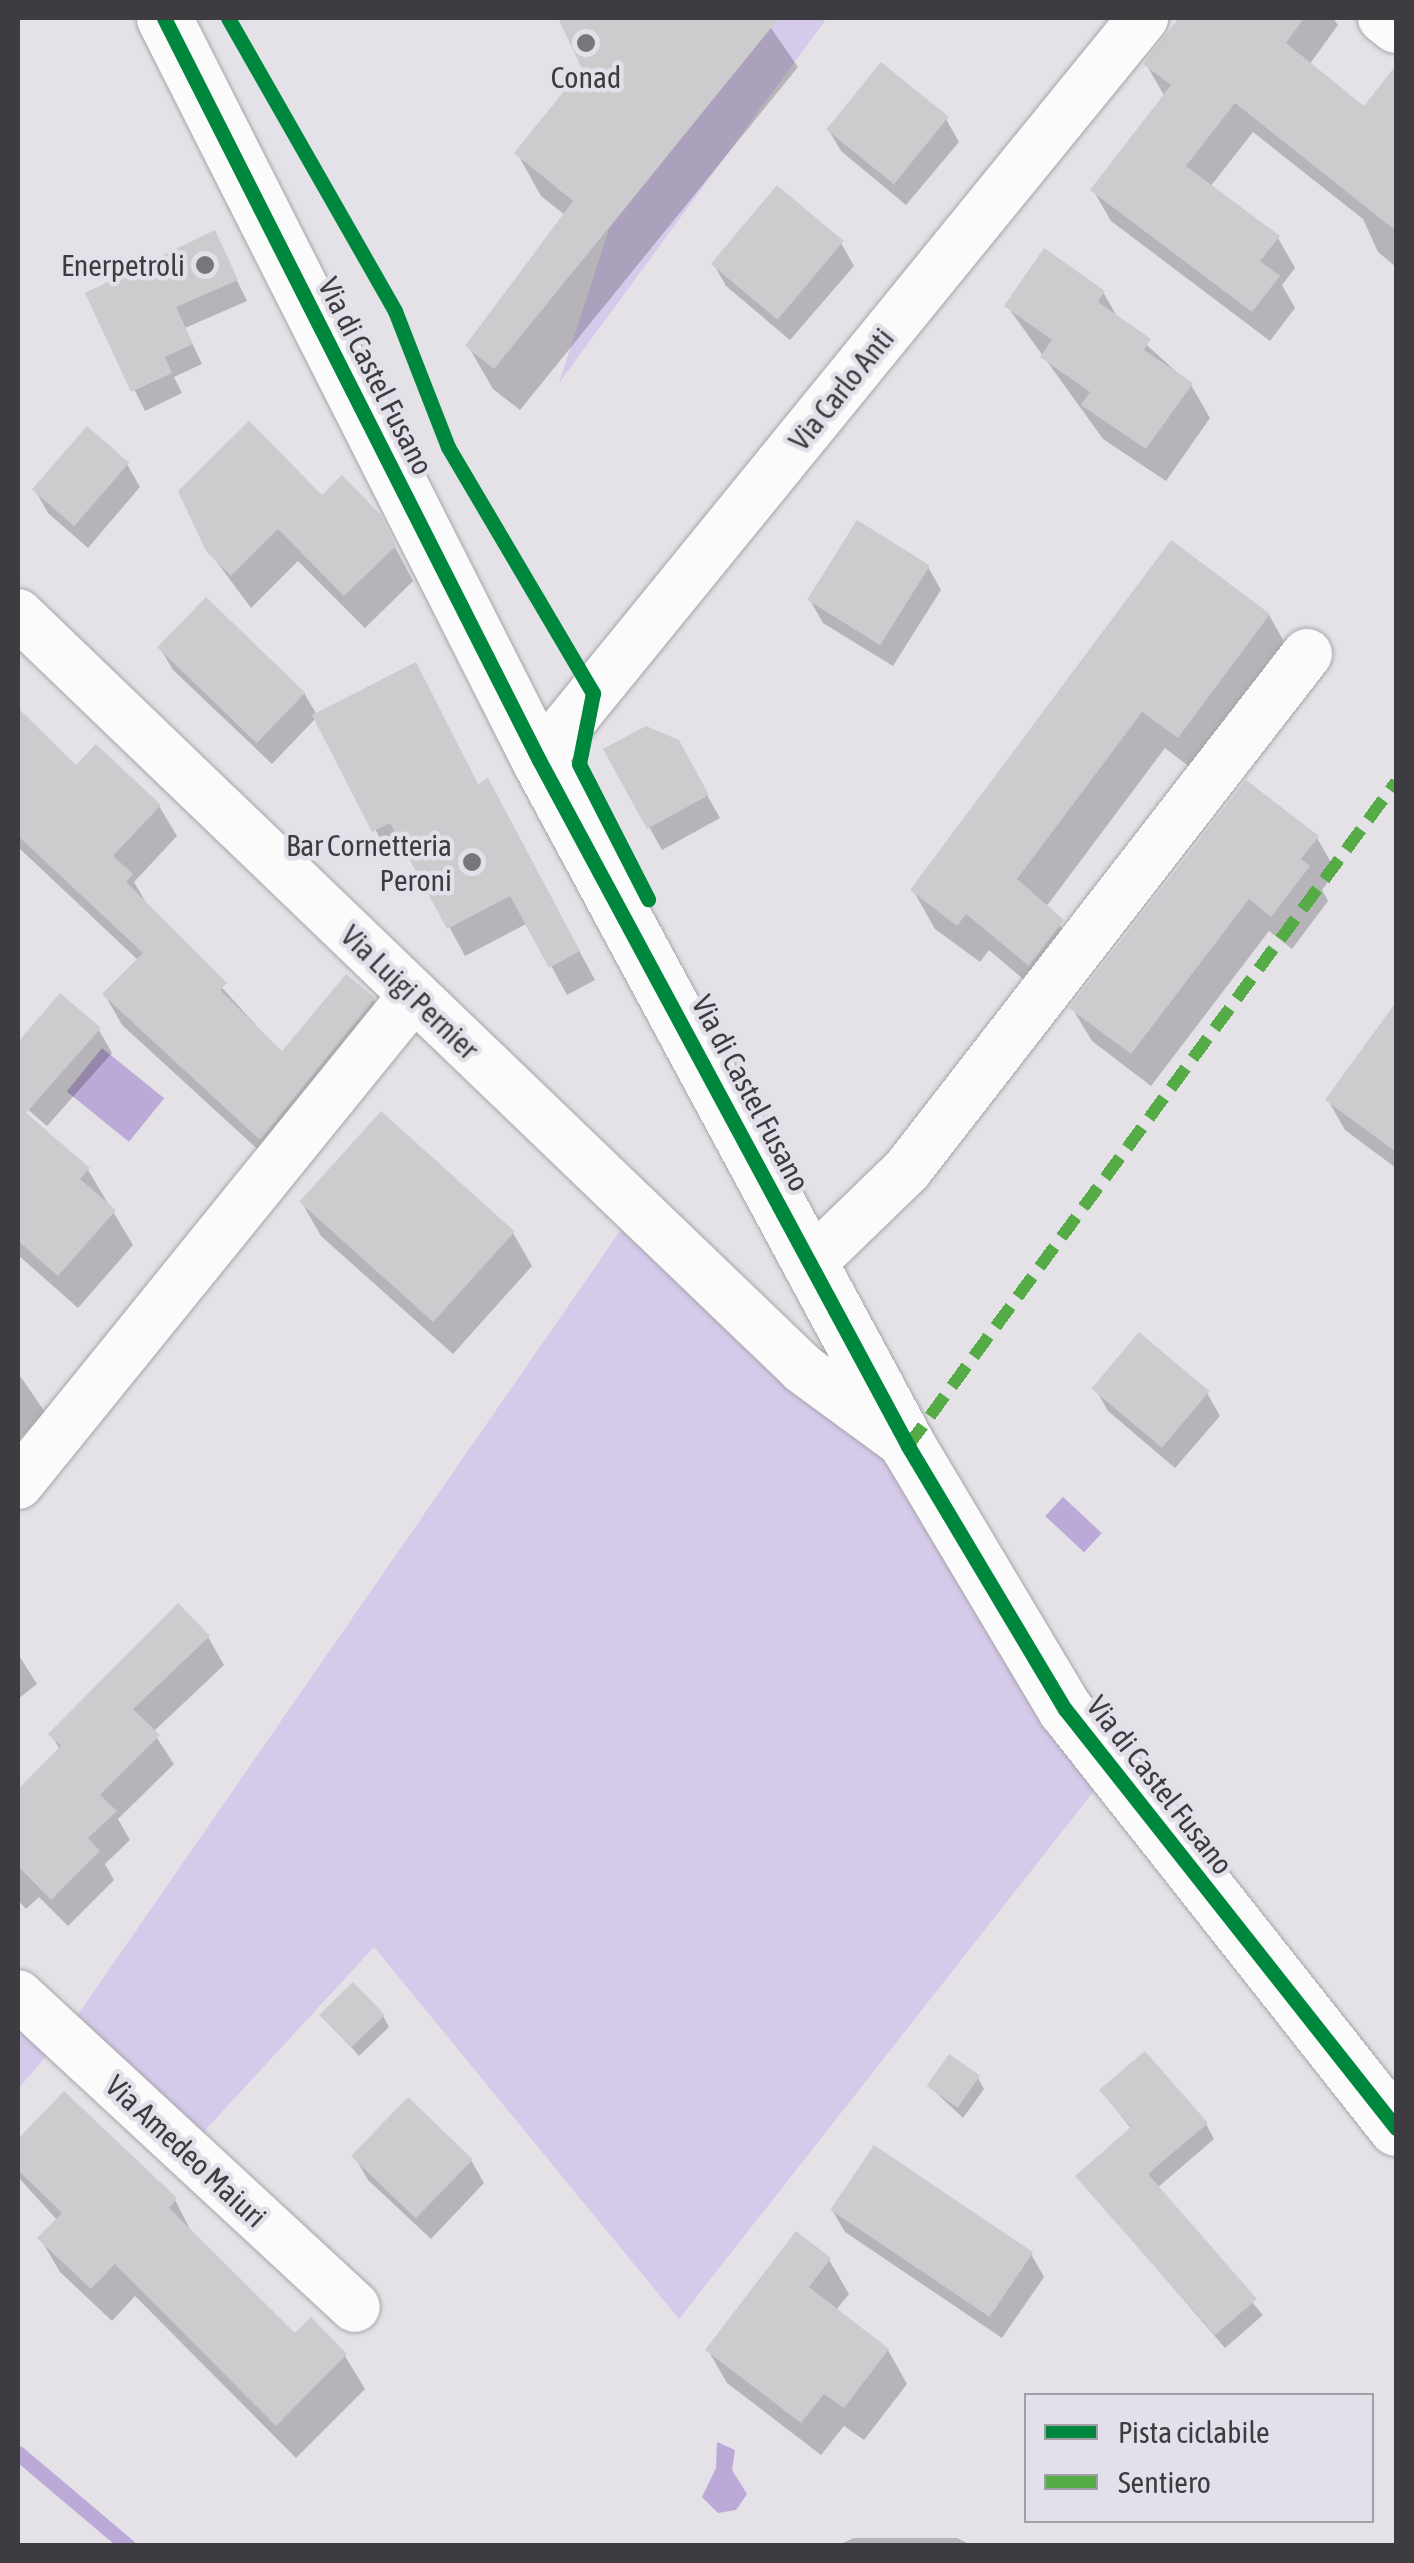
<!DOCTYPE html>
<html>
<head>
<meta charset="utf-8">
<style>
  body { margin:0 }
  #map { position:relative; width:1414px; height:2563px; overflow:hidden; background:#e4e2e7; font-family:"Asap Condensed",sans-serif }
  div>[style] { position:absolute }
  .green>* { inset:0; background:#d6caeb }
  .water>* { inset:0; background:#bba9d7; transform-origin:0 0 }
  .shadow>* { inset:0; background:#0003 }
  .stream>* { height:15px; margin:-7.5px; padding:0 7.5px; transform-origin:7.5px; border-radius:7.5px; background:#bba9d7 }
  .building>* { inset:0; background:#cccbce; transform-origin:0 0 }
  .roads { filter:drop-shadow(0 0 2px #a6a5a9) drop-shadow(0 0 2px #a6a5a9) }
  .minor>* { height:50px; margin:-25px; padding:0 25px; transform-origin:25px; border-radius:25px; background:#fbfbfb }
  .tertiary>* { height:55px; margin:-27.5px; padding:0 27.5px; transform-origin:27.5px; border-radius:27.5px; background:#fbfbfb }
  .quiet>* { height:12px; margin-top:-6px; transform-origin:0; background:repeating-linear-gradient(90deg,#55ac46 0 25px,transparent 0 37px) }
  .cycleway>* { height:15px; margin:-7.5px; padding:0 7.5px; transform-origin:7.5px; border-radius:7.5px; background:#00873e }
  .dots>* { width:28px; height:28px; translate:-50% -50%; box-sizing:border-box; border:5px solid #e3e0e9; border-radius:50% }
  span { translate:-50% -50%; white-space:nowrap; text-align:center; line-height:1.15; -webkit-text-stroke:9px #e3e0e9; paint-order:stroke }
  .poi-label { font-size:30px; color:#3d3c40 }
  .right { translate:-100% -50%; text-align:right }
  .street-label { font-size:30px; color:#3d3c40 }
  .frame { position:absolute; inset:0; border:20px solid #3d3c40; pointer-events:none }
  .legend { position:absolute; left:1024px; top:2393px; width:350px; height:130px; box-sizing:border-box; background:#e3e0e9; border:2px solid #a19ea5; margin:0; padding:12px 18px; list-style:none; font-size:30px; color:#3d3c40 }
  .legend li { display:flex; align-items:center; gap:20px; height:50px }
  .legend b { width:50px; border:2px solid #a19ea5 }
</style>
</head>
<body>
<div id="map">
  <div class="green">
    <div style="clip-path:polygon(771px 18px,827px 18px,559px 383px,609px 229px,774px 23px)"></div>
    <div style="clip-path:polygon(636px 1208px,908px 1446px,1112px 1768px,679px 2319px,374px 1947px,186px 2151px,63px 2037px,18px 2089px,18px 1995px,63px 2036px)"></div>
  </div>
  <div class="water">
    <div style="left:102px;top:1048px;width:80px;height:56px;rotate:39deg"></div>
    <div style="left:1063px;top:1497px;width:53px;height:26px;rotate:43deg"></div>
    <div style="clip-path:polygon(717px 2442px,735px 2450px,732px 2470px,747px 2494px,736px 2510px,718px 2513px,702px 2497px,716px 2468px)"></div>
  </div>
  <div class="shadow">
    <div style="clip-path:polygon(561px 18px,764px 18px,798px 67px,520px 410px,493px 389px,468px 346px,566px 216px,541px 196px,517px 153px,585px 69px)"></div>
    <div style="clip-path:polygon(1194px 18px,1333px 18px,1338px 25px,1309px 65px,1365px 109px,1396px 69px,1396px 267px,1378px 252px,1363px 219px,1253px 132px,1210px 187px,1278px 238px,1295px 268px,1282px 285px,1295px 308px,1270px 341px,1111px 221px,1093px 190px,1165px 97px,1146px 64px)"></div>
    <div style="clip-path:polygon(946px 119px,959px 142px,906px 205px,841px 151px,828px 129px)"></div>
    <div style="clip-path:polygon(214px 233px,247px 301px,185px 328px,202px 364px,174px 377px,182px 393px,145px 411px,88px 295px)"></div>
    <div style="clip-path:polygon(841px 243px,854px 266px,790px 340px,726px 286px,713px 263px)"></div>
    <div style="clip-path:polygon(1103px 292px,1119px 320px,1191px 385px,1210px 418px,1166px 481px,1103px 439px,1007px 306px)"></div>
    <div style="clip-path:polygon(127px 464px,140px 487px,88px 548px,48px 513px,35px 490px)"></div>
    <div style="clip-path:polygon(322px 498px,378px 515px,413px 581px,365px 628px,298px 561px,251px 608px,208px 550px)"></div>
    <div style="clip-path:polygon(1171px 543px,1269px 615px,1291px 654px,1200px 775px,1165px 748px,1046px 907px,1085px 960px,1051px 1003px,989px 950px,980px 962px,935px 929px,913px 890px)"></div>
    <div style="clip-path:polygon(928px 567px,941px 590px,893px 666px,823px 623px,810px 600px)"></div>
    <div style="clip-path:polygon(160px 648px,304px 693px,317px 715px,479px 786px,503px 810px,595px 980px,567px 995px,528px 923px,465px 956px,408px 851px,391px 859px,316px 718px,272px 764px,173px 670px)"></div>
    <div style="clip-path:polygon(18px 711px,76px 769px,159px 806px,177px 836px,134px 882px,148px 906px,282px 1054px,373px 999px,390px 1029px,278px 1168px,122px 1025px,105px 995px,139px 961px,18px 847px)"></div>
    <div style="clip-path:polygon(677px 742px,720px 818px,662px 850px,606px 750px)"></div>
    <div style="clip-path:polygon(1317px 838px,1336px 871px,1322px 890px,1328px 901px,1292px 949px,1269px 931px,1151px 1086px,1092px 1041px,1072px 1008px)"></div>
    <div style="clip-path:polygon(60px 996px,99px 1030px,112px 1053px,47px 1126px,18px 1101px,18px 1046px)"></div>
    <div style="clip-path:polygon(1396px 1007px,1396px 1168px,1345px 1130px,1328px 1100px)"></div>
    <div style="clip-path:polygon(28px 1117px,88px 1170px,133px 1245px,78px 1308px,18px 1255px,18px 1129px)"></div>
    <div style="clip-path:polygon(302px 1203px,513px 1233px,532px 1266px,453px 1354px,321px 1236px)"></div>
    <div style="clip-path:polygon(18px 1373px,45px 1412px,18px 1441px)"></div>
    <div style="clip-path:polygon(1095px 1388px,1207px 1393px,1220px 1416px,1175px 1468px,1108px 1411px)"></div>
    <div style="clip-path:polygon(208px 1637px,224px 1665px,153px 1732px,174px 1764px,118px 1819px,130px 1840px,105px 1864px,114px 1880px,68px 1926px,39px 1897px,26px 1909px,18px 1900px,18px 1793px,60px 1750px,51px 1734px)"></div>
    <div style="clip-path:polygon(18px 1654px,37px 1684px,18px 1699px)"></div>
    <div style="clip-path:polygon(323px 2015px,383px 2016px,389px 2027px,359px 2056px)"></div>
    <div style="clip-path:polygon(978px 2078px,984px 2089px,963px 2118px,929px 2086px)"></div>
    <div style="clip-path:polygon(1102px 2091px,1206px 2124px,1214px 2139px,1157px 2188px,1263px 2315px,1225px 2348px,1078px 2177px,1132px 2130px)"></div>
    <div style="clip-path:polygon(64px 2094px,175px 2200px,193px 2235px,295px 2337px,345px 2356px,365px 2389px,296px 2458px,135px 2296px,112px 2321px,60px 2272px,40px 2238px,58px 2221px,18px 2177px,18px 2143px)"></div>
    <div style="clip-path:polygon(355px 2157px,471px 2160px,484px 2183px,431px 2239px,368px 2180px)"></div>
    <div style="clip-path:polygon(832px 2210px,1031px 2254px,1044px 2277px,1002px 2338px,845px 2232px)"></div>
    <div style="clip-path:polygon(829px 2260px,849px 2294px,836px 2310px,888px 2350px,907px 2384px,864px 2440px,844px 2426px,821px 2455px,727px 2383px,708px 2350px)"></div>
    <div style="clip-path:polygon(854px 2538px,957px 2538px,973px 2546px,836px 2546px)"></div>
  </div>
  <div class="stream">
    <div style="left:18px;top:2453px;width:144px;rotate:40.2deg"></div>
  </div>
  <div class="building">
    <div style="clip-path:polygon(558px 18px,779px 18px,494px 369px,465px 346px,573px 201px,514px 153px,582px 69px)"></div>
    <div style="clip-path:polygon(1179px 18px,1304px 18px,1286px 43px,1364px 106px,1396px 65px,1396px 231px,1235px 103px,1186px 166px,1280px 236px,1260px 261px,1280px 276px,1252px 312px,1090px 190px,1171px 85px,1143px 64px)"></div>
    <div style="left:881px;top:62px;width:87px;height:87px;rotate:39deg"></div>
    <div style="left:777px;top:185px;width:87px;height:103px;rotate:40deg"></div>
    <div style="clip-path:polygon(215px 230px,238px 280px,176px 307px,193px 344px,165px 357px,172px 373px,131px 392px,85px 293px)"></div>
    <div style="clip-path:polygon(1044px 248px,1105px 291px,1098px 302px,1151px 339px,1144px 350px,1193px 383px,1146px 449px,1081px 405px,1090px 392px,1040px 357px,1052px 340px,1004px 306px)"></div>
    <div style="clip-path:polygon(249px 421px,322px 495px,342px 475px,380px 514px,396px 546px,344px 596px,278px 529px,231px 576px,206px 551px,178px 491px)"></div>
    <div style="left:87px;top:426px;width:56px;height:84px;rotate:41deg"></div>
    <div style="left:857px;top:520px;width:86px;height:94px;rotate:32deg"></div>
    <div style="clip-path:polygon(1171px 540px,1270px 614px,1178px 738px,1142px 712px,1017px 879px,1064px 920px,1029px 966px,966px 914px,957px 926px,910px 890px)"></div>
    <div style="left:206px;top:597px;width:138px;height:70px;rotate:44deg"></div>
    <div style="clip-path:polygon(416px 662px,478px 784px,488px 778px,580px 951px,549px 968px,510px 896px,447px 929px,390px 823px,372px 832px,312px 715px)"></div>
    <div style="clip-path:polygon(18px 708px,76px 765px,96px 744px,161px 805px,113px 856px,133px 874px,126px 882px,227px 983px,220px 990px,282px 1051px,346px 974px,375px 998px,260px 1140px,102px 994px,143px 953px,18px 836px)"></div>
    <div style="clip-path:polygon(646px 726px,679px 740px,709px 795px,647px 829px,603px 749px)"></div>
    <div style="clip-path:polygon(1246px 780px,1319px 836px,1301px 859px,1310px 866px,1271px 917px,1249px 899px,1131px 1054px,1069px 1008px)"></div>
    <div style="clip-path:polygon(60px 993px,101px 1028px,26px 1113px,90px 1168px,80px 1179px,116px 1210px,58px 1276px,18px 1241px,18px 1042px)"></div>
    <div style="clip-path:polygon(1396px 1002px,1396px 1152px,1325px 1100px)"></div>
    <div style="left:381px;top:1111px;width:180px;height:122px;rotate:42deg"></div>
    <div style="left:1139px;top:1332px;width:92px;height:74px;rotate:40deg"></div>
    <div style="clip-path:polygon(178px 1603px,210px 1636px,133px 1709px,160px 1735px,100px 1795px,117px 1811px,88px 1838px,100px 1851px,51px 1900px,18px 1866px,18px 1789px,61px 1746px,48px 1734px)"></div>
    <div style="left:353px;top:1982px;width:46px;height:47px;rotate:46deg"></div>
    <div style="clip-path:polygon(1145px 2051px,1208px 2123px,1148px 2174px,1257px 2299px,1215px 2335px,1075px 2176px,1131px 2127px,1099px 2090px)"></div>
    <div style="left:949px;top:2054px;width:38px;height:39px;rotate:35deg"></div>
    <div style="clip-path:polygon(64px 2091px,177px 2198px,169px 2208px,295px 2333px,311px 2317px,347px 2354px,276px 2426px,115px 2264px,91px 2289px,37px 2238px,62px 2213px,18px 2170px,18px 2139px)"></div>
    <div style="left:408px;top:2097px;width:90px;height:82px;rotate:44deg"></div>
    <div style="left:874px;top:2145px;width:192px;height:78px;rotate:34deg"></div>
    <div style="clip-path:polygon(796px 2231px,831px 2258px,809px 2287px,889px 2349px,844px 2408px,824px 2394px,801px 2423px,705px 2350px)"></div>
  </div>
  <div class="roads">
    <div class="minor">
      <div style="left:1383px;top:18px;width:16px;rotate:38deg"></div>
      <div style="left:18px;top:614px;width:1089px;rotate:43.88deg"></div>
      <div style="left:803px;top:1369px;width:130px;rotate:36.3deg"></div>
      <div style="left:539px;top:760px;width:957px;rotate:-50.85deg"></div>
      <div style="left:811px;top:1263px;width:134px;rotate:-44.1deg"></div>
      <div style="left:907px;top:1170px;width:653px;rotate:-52.22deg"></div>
      <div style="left:18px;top:1484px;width:629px;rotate:-51deg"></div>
      <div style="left:18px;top:1995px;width:459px;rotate:42.8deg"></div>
    </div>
    <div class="tertiary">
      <div style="left:164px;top:18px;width:831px;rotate:63.19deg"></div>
      <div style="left:539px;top:760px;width:779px;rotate:61.72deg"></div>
      <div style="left:908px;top:1446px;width:306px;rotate:59.2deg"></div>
      <div style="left:1065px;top:1709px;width:534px;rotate:51.69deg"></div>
    </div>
  </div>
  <div class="quiet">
    <div style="left:908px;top:1446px;width:824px;rotate:-53.69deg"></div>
  </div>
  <div class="cycleway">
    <div style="left:164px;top:18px;width:831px;rotate:63.19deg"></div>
    <div style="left:539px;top:760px;width:779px;rotate:61.72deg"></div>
    <div style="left:908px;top:1446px;width:306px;rotate:59.2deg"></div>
    <div style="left:1065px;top:1709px;width:534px;rotate:51.69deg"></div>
    <div style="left:228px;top:18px;width:337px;rotate:60.3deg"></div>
    <div style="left:395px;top:311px;width:146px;rotate:68.7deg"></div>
    <div style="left:448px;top:447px;width:286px;rotate:59.5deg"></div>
    <div style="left:593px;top:693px;width:72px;rotate:101.2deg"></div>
    <div style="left:579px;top:764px;width:152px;rotate:62.9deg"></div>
  </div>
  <div class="dots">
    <div style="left:586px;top:43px;background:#77767a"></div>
    <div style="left:205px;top:265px;background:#77767a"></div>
    <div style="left:472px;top:862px;background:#77767a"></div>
  </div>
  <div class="poi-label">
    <span style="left:586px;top:77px">Conad</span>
    <span class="right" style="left:185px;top:265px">Enerpetroli</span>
    <span class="right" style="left:452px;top:862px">Bar Cornetteria<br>Peroni</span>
  </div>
  <div class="street-label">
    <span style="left:376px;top:376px;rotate:63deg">Via di Castel Fusano</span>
    <span style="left:841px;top:389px;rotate:-51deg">Via Carlo Anti</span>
    <span style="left:410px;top:992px;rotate:44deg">Via Luigi Pernier</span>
    <span style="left:751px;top:1093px;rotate:62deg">Via di Castel Fusano</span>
    <span style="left:1160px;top:1785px;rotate:52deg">Via di Castel Fusano</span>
    <span style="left:186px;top:2151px;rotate:43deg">Via Amedeo Maiuri</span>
  </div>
  <div class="frame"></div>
  <ul class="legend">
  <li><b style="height:12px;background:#00873e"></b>Pista ciclabile</li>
  <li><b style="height:12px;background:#55ac46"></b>Sentiero</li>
  </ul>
</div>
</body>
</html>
